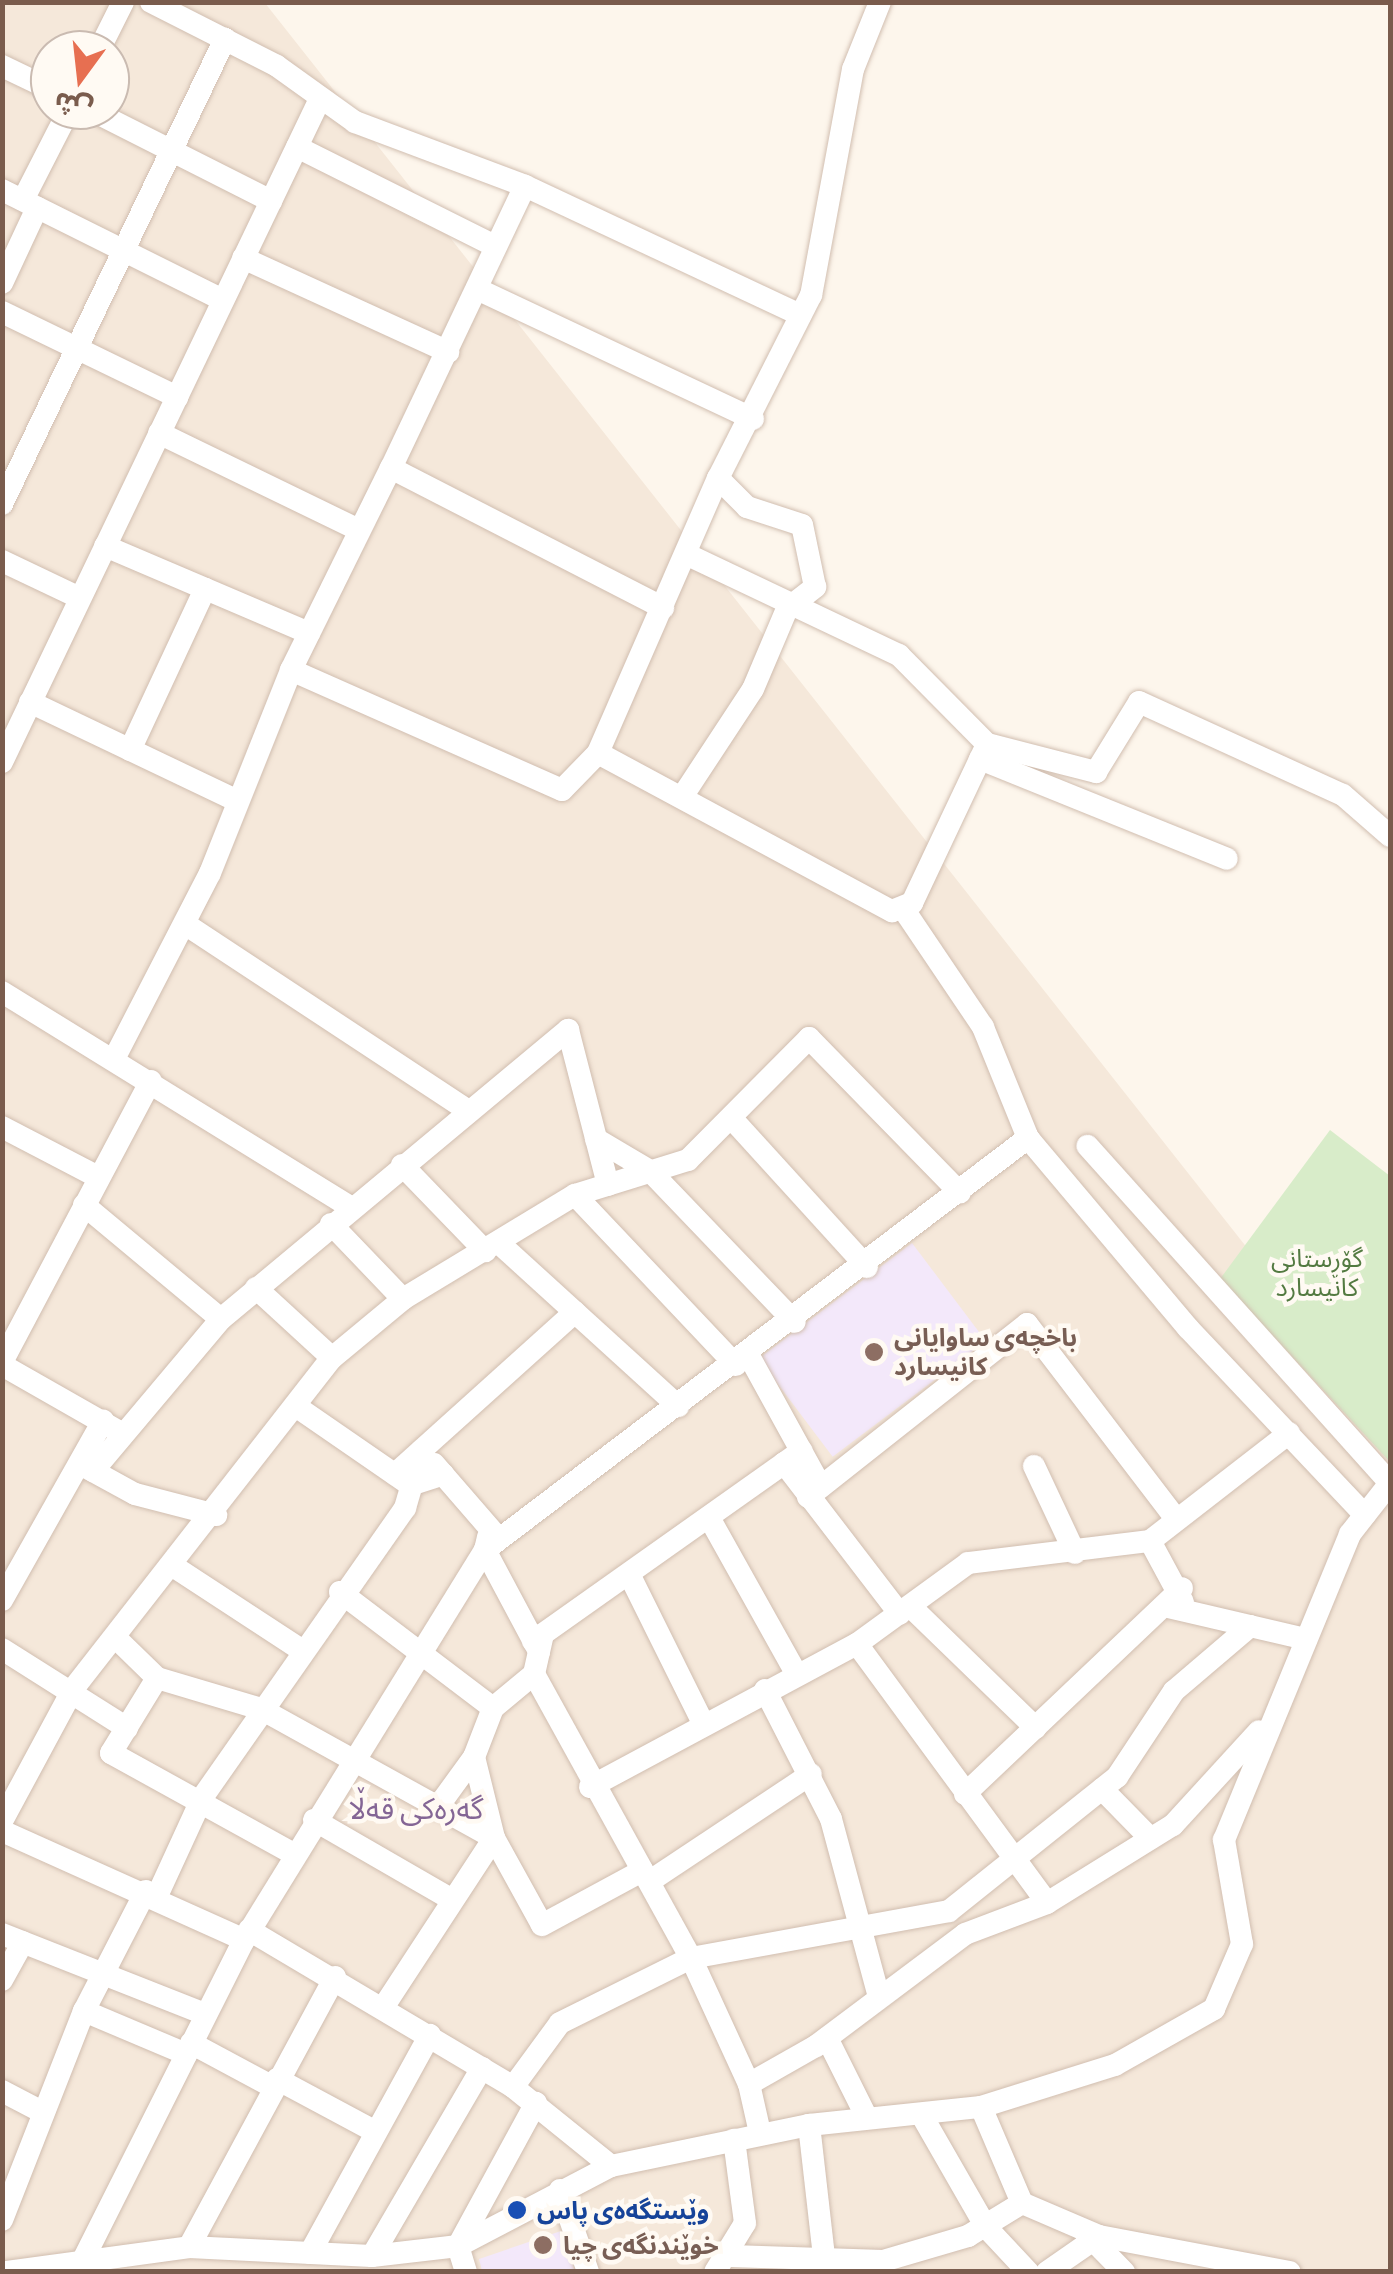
<!DOCTYPE html>
<html>
<head>
<meta charset="utf-8">
<style>
  body { margin:0 }
  #map { position:relative; width:1393px; height:2274px; overflow:hidden; background:#fdf6ec; font-family:Manrope,"Noto Sans Arabic",sans-serif }
  div>[style] { position:absolute }
  .residential>* { inset:0; background:#f5e8da }
  .education>* { inset:0; background:#f3e8fa; transform-origin:0 0 }
  .green>* { inset:0; background:#d8ecc9 }
  .roads { filter:drop-shadow(0 0 2px #d1beb0) drop-shadow(0 0 2px #d1beb0) }
  .minor>* { height:22px; margin:-11px; padding:0 11px; transform-origin:11px; border-radius:11px; background:#fff }
  .dots>* { width:28px; height:28px; translate:-50% -50%; box-sizing:border-box; border:5px solid #fffaf3; border-radius:50% }
  span { translate:-50% -50%; white-space:nowrap; text-align:center; line-height:1.15; -webkit-text-stroke:9px #fffaf3; paint-order:stroke }
  .park-label { font-size:25px; color:#537a41 }
  .education-label { font-size:25px; color:#785e54; font-weight:700 }
  .left { translate:0 -50%; text-align:left }
  .transit-label { font-size:25px; color:#164399; font-weight:700 }
  .quarter-label { font-size:30px; color:#846695 }
  .frame { position:absolute; inset:0; border:5px solid #7a5c4d; pointer-events:none }
  .north { position:absolute; left:30px; top:30px; width:100px; height:100px; box-sizing:border-box; background:#fffaf3; border:2px solid #cabbb1; border-radius:50%; rotate:195deg; font-size:28px; font-weight:700; line-height:40px; text-align:center; color:#7a5c4d }
  .north::after { content:''; display:block; margin:auto; width:35px; height:45px; background:#e76f51; clip-path:polygon(50% 0,100% 100%,50% 72%,0 100%) }
</style>
</head>
<body>
<div id="map">
  <div class="residential">
    <div style="clip-path:polygon(evenodd,3px 3px,265px 3px,1390px 1429px,1390px 2271px,3px 2272px,3px 3px,50px 50px,110px 50px,110px 110px,50px 110px,50px 50px)"></div>
  </div>
  <div class="education">
    <div style="left:912px;top:1243px;width:123px;height:192px;rotate:53deg"></div>
    <div style="clip-path:polygon(561px 2231px,575px 2271px,482px 2271px,479px 2259px)"></div>
  </div>
  <div class="green">
    <div style="clip-path:polygon(1330px 1130px,1390px 1176px,1390px 1462px,1220px 1279px)"></div>
  </div>
  <div class="roads">
    <div class="minor">
      <div style="left:151px;top:2px;width:141px;rotate:26.9deg"></div>
      <div style="left:277px;top:66px;width:96px;rotate:35.7deg"></div>
      <div style="left:355px;top:122px;width:182px;rotate:20.6deg"></div>
      <div style="left:525px;top:186px;width:304px;rotate:25.1deg"></div>
      <div style="left:880px;top:2px;width:72px;rotate:111.9deg"></div>
      <div style="left:853px;top:69px;width:230px;rotate:100.5deg"></div>
      <div style="left:811px;top:295px;width:205px;rotate:116.9deg"></div>
      <div style="left:718px;top:478px;width:300px;rotate:113.6deg"></div>
      <div style="left:598px;top:753px;width:334px;rotate:28.3deg"></div>
      <div style="left:892px;top:911px;width:22px;rotate:-22deg"></div>
      <div style="left:912px;top:903px;width:176px;rotate:-64.7deg"></div>
      <div style="left:987px;top:744px;width:113px;rotate:14.4deg"></div>
      <div style="left:1096px;top:772px;width:82px;rotate:-58.4deg"></div>
      <div style="left:1139px;top:702px;width:224px;rotate:24.5deg"></div>
      <div style="left:1343px;top:795px;width:62px;rotate:41.1deg"></div>
      <div style="left:99px;top:50px;width:54px;rotate:-63.4deg"></div>
      <div style="left:2px;top:66px;width:53px;rotate:25.6deg"></div>
      <div style="left:91px;top:110px;width:202px;rotate:26.8deg"></div>
      <div style="left:297px;top:147px;width:221px;rotate:26.6deg"></div>
      <div style="left:2px;top:190px;width:247px;rotate:26.5deg"></div>
      <div style="left:23px;top:200px;width:101px;rotate:-62.9deg"></div>
      <div style="left:243px;top:258px;width:226px;rotate:24.6deg"></div>
      <div style="left:2px;top:283px;width:83px;rotate:-65deg"></div>
      <div style="left:477px;top:289px;width:305px;rotate:25.2deg"></div>
      <div style="left:2px;top:312px;width:195px;rotate:25.9deg"></div>
      <div style="left:159px;top:433px;width:222px;rotate:25.9deg"></div>
      <div style="left:391px;top:468px;width:312px;rotate:-64.6deg"></div>
      <div style="left:2px;top:504px;width:516px;rotate:-64.38deg"></div>
      <div style="left:105px;top:546px;width:222px;rotate:23.1deg"></div>
      <div style="left:686px;top:554px;width:236px;rotate:25.4deg"></div>
      <div style="left:899px;top:655px;width:125px;rotate:45.3deg"></div>
      <div style="left:2px;top:561px;width:86px;rotate:25.4deg"></div>
      <div style="left:291px;top:670px;width:296px;rotate:23.9deg"></div>
      <div style="left:562px;top:790px;width:52px;rotate:-45.8deg"></div>
      <div style="left:30px;top:702px;width:230px;rotate:25.5deg"></div>
      <div style="left:130px;top:750px;width:178px;rotate:-65deg"></div>
      <div style="left:980px;top:759px;width:266px;rotate:22deg"></div>
      <div style="left:2px;top:762px;width:735px;rotate:-64.38deg"></div>
      <div style="left:682px;top:797px;width:129px;rotate:-56.7deg"></div>
      <div style="left:753px;top:689px;width:87px;rotate:-67deg"></div>
      <div style="left:787px;top:609px;width:36px;rotate:-38deg"></div>
      <div style="left:815px;top:587px;width:63px;rotate:-101.8deg"></div>
      <div style="left:802px;top:525px;width:58px;rotate:-161.9deg"></div>
      <div style="left:747px;top:507px;width:41px;rotate:-135deg"></div>
      <div style="left:185px;top:924px;width:340px;rotate:33.4deg"></div>
      <div style="left:2px;top:992px;width:411px;rotate:31.7deg"></div>
      <div style="left:114px;top:1059px;width:209px;rotate:-62.7deg"></div>
      <div style="left:210px;top:873px;width:219px;rotate:-68.2deg"></div>
      <div style="left:291px;top:670px;width:225px;rotate:-63.7deg"></div>
      <div style="left:391px;top:468px;width:306px;rotate:27.2deg"></div>
      <div style="left:735px;top:1122px;width:196px;rotate:47.7deg"></div>
      <div style="left:2px;top:1127px;width:108px;rotate:27.5deg"></div>
      <div style="left:1028px;top:1138px;width:248px;rotate:49.9deg"></div>
      <div style="left:1188px;top:1328px;width:257px;rotate:46.6deg"></div>
      <div style="left:596px;top:1139px;width:63px;rotate:30.7deg"></div>
      <div style="left:650px;top:1171px;width:209px;rotate:46.2deg"></div>
      <div style="left:402px;top:1165px;width:120px;rotate:46deg"></div>
      <div style="left:575px;top:1195px;width:234px;rotate:46.6deg"></div>
      <div style="left:84px;top:1205px;width:178px;rotate:39.8deg"></div>
      <div style="left:331px;top:1224px;width:104px;rotate:46.2deg"></div>
      <div style="left:500px;top:1244px;width:241px;rotate:42.3deg"></div>
      <div style="left:256px;top:1288px;width:103px;rotate:42.6deg"></div>
      <div style="left:749px;top:1356px;width:149px;rotate:61.2deg"></div>
      <div style="left:2px;top:1362px;width:318px;rotate:-62.1deg"></div>
      <div style="left:2px;top:1365px;width:131px;rotate:29.7deg"></div>
      <div style="left:297px;top:1407px;width:137px;rotate:34.6deg"></div>
      <div style="left:410px;top:1485px;width:35px;rotate:-18deg"></div>
      <div style="left:784px;top:1463px;width:190px;rotate:52.5deg"></div>
      <div style="left:434px;top:1464px;width:98px;rotate:49.1deg"></div>
      <div style="left:82px;top:1465px;width:60px;rotate:28.7deg"></div>
      <div style="left:135px;top:1494px;width:84px;rotate:14.5deg"></div>
      <div style="left:1034px;top:1466px;width:96px;rotate:64.8deg"></div>
      <div style="left:93px;top:1471px;width:199px;rotate:-49.9deg"></div>
      <div style="left:221px;top:1319px;width:452px;rotate:-39.8deg"></div>
      <div style="left:568px;top:1030px;width:160px;rotate:75.5deg"></div>
      <div style="left:395px;top:1474px;width:242px;rotate:-42deg"></div>
      <div style="left:808px;top:1497px;width:279px;rotate:-38.3deg"></div>
      <div style="left:1027px;top:1324px;width:242px;rotate:52.6deg"></div>
      <div style="left:711px;top:1521px;width:176px;rotate:60.8deg"></div>
      <div style="left:488px;top:1537px;width:13px;rotate:103deg"></div>
      <div style="left:485px;top:1550px;width:115px;rotate:61.9deg"></div>
      <div style="left:1150px;top:1541px;width:69px;rotate:61.6deg"></div>
      <div style="left:176px;top:1568px;width:148px;rotate:33.2deg"></div>
      <div style="left:630px;top:1576px;width:166px;rotate:63.6deg"></div>
      <div style="left:340px;top:1592px;width:192px;rotate:37.2deg"></div>
      <div style="left:2px;top:1600px;width:206px;rotate:-60.6deg"></div>
      <div style="left:910px;top:1606px;width:175px;rotate:44.1deg"></div>
      <div style="left:1164px;top:1606px;width:146px;rotate:13.1deg"></div>
      <div style="left:543px;top:1634px;width:41px;rotate:102.7deg"></div>
      <div style="left:534px;top:1674px;width:325px;rotate:61.1deg"></div>
      <div style="left:691px;top:1958px;width:139px;rotate:65.3deg"></div>
      <div style="left:749px;top:2084px;width:50px;rotate:77.3deg"></div>
      <div style="left:118px;top:1640px;width:54px;rotate:44.3deg"></div>
      <div style="left:157px;top:1678px;width:109px;rotate:16.6deg"></div>
      <div style="left:261px;top:1709px;width:266px;rotate:29deg"></div>
      <div style="left:494px;top:1838px;width:201px;rotate:123.2deg"></div>
      <div style="left:533px;top:1641px;width:329px;rotate:-35.3deg"></div>
      <div style="left:857px;top:1644px;width:321px;rotate:53.7deg"></div>
      <div style="left:2px;top:1649px;width:148px;rotate:32.3deg"></div>
      <div style="left:157px;top:1678px;width:88px;rotate:121.5deg"></div>
      <div style="left:111px;top:1753px;width:209px;rotate:28.9deg"></div>
      <div style="left:765px;top:1690px;width:145px;rotate:62.9deg"></div>
      <div style="left:831px;top:1819px;width:184px;rotate:74.9deg"></div>
      <div style="left:474px;top:1757px;width:83px;rotate:76.1deg"></div>
      <div style="left:494px;top:1838px;width:99px;rotate:61.1deg"></div>
      <div style="left:542px;top:1925px;width:114px;rotate:-28.4deg"></div>
      <div style="left:590px;top:1787px;width:303px;rotate:-28.2deg"></div>
      <div style="left:857px;top:1644px;width:137px;rotate:-36.1deg"></div>
      <div style="left:968px;top:1563px;width:183px;rotate:-6.9deg"></div>
      <div style="left:1150px;top:1541px;width:176px;rotate:-37.8deg"></div>
      <div style="left:1102px;top:1789px;width:69px;rotate:45.6deg"></div>
      <div style="left:965px;top:1794px;width:299px;rotate:-43.5deg"></div>
      <div style="left:437px;top:1808px;width:63px;rotate:-54deg"></div>
      <div style="left:474px;top:1757px;width:53px;rotate:-68.8deg"></div>
      <div style="left:493px;top:1708px;width:53px;rotate:-39.7deg"></div>
      <div style="left:314px;top:1820px;width:156px;rotate:30deg"></div>
      <div style="left:2px;top:1821px;width:150px;rotate:-61.7deg"></div>
      <div style="left:73px;top:1689px;width:420px;rotate:-52deg"></div>
      <div style="left:332px;top:1358px;width:92px;rotate:-39.7deg"></div>
      <div style="left:403px;top:1299px;width:201px;rotate:-31.2deg"></div>
      <div style="left:575px;top:1195px;width:118px;rotate:-17.2deg"></div>
      <div style="left:688px;top:1160px;width:172px;rotate:-45.2deg"></div>
      <div style="left:809px;top:1038px;width:216px;rotate:45.7deg"></div>
      <div style="left:2px;top:1831px;width:265px;rotate:24.2deg"></div>
      <div style="left:650px;top:1881px;width:193px;rotate:-33.6deg"></div>
      <div style="left:157px;top:1896px;width:108px;rotate:-65.3deg"></div>
      <div style="left:202px;top:1798px;width:354px;rotate:-55deg"></div>
      <div style="left:405px;top:1508px;width:60px;rotate:-73.7deg"></div>
      <div style="left:249px;top:1930px;width:307px;rotate:30.7deg"></div>
      <div style="left:513px;top:2087px;width:126px;rotate:38.9deg"></div>
      <div style="left:2px;top:1934px;width:218px;rotate:21.5deg"></div>
      <div style="left:2px;top:1980px;width:43px;rotate:-61.1deg"></div>
      <div style="left:84px;top:2011px;width:135px;rotate:-62.7deg"></div>
      <div style="left:827px;top:2038px;width:89px;rotate:63.4deg"></div>
      <div style="left:191px;top:2043px;width:93px;rotate:28.2deg"></div>
      <div style="left:277px;top:2079px;width:108px;rotate:28.2deg"></div>
      <div style="left:749px;top:2084px;width:77px;rotate:-29.6deg"></div>
      <div style="left:816px;top:2046px;width:186px;rotate:-36.9deg"></div>
      <div style="left:965px;top:1934px;width:88px;rotate:-20.7deg"></div>
      <div style="left:1047px;top:1903px;width:148px;rotate:-31.8deg"></div>
      <div style="left:1173px;top:1825px;width:127px;rotate:-47.5deg"></div>
      <div style="left:513px;top:2087px;width:79px;rotate:-53.7deg"></div>
      <div style="left:560px;top:2023px;width:146px;rotate:-26.4deg"></div>
      <div style="left:691px;top:1958px;width:262px;rotate:-10.3deg"></div>
      <div style="left:949px;top:1911px;width:215px;rotate:-38.6deg"></div>
      <div style="left:1117px;top:1777px;width:103px;rotate:-56.5deg"></div>
      <div style="left:1174px;top:1691px;width:100px;rotate:-40.5deg"></div>
      <div style="left:2px;top:2091px;width:47px;rotate:27.6deg"></div>
      <div style="left:981px;top:2107px;width:104px;rotate:66.9deg"></div>
      <div style="left:1022px;top:2203px;width:84px;rotate:23.2deg"></div>
      <div style="left:1099px;top:2236px;width:194px;rotate:10.7deg"></div>
      <div style="left:921px;top:2114px;width:130px;rotate:60.1deg"></div>
      <div style="left:986px;top:2227px;width:62px;rotate:47deg"></div>
      <div style="left:809px;top:2125px;width:142px;rotate:83.5deg"></div>
      <div style="left:560px;top:2190px;width:87px;rotate:71.1deg"></div>
      <div style="left:2px;top:2220px;width:225px;rotate:-68.6deg"></div>
      <div style="left:84px;top:2011px;width:111px;rotate:22.9deg"></div>
      <div style="left:1085px;top:2232px;width:56px;rotate:45.7deg"></div>
      <div style="left:189px;top:2247px;width:307px;rotate:-61.6deg"></div>
      <div style="left:310px;top:2253px;width:249px;rotate:-61.2deg"></div>
      <div style="left:372px;top:2256px;width:218px;rotate:-59.7deg"></div>
      <div style="left:731px;top:2256px;width:152px;rotate:1.9deg"></div>
      <div style="left:883px;top:2261px;width:89px;rotate:-16.4deg"></div>
      <div style="left:968px;top:2236px;width:63px;rotate:-31.4deg"></div>
      <div style="left:83px;top:2260px;width:358px;rotate:-63.3deg"></div>
      <div style="left:244px;top:1940px;width:458px;rotate:-58.3deg"></div>
      <div style="left:485px;top:1550px;width:682px;rotate:-37.19deg"></div>
      <div style="left:1028px;top:1138px;width:120px;rotate:-112.1deg"></div>
      <div style="left:983px;top:1027px;width:141px;rotate:-124deg"></div>
      <div style="left:7px;top:2272px;width:184px;rotate:-7.8deg"></div>
      <div style="left:189px;top:2247px;width:183px;rotate:2.8deg"></div>
      <div style="left:372px;top:2256px;width:87px;rotate:-6.6deg"></div>
      <div style="left:458px;top:2246px;width:173px;rotate:-27.6deg"></div>
      <div style="left:611px;top:2166px;width:202px;rotate:-11.7deg"></div>
      <div style="left:809px;top:2125px;width:173px;rotate:-6deg"></div>
      <div style="left:981px;top:2107px;width:140px;rotate:-17.4deg"></div>
      <div style="left:1115px;top:2065px;width:114px;rotate:-29.5deg"></div>
      <div style="left:1214px;top:2009px;width:71px;rotate:-66.7deg"></div>
      <div style="left:1242px;top:1944px;width:106px;rotate:-99.8deg"></div>
      <div style="left:1224px;top:1840px;width:331px;rotate:-67.6deg"></div>
      <div style="left:1350px;top:1534px;width:65px;rotate:-51.9deg"></div>
      <div style="left:1390px;top:1483px;width:453px;rotate:-131.9deg"></div>
      <div style="left:466px;top:2272px;width:27px;rotate:-107deg"></div>
      <div style="left:458px;top:2246px;width:163px;rotate:-61.4deg"></div>
      <div style="left:715px;top:2272px;width:57px;rotate:-58.5deg"></div>
      <div style="left:745px;top:2223px;width:84px;rotate:-97.5deg"></div>
      <div style="left:1047px;top:2272px;width:63px;rotate:-34.7deg"></div>
    </div>
  </div>
  <div class="dots">
    <div style="left:874px;top:1352px;background:#8d6e63"></div>
    <div style="left:517px;top:2210px;background:#1a4fb4"></div>
    <div style="left:543px;top:2245px;background:#8d6e63"></div>
  </div>
  <div class="park-label">
    <span style="left:1317px;top:1273px">گۆڕستانی<br>کانیسارد</span>
  </div>
  <div class="education-label">
    <span class="left" style="left:894px;top:1352px">باخچەی ساوایانی<br>کانیسارد</span>
    <span class="left" style="left:563px;top:2245px">خوێندنگەی چیا</span>
  </div>
  <div class="transit-label">
    <span class="left" style="left:537px;top:2210px">وێستگەەی پاس</span>
  </div>
  <div class="quarter-label">
    <span style="left:416px;top:1808px">گەرەکی قەڵا</span>
  </div>
  <div class="frame"></div>
  <div class="north">ش</div>
</div>
</body>
</html>
